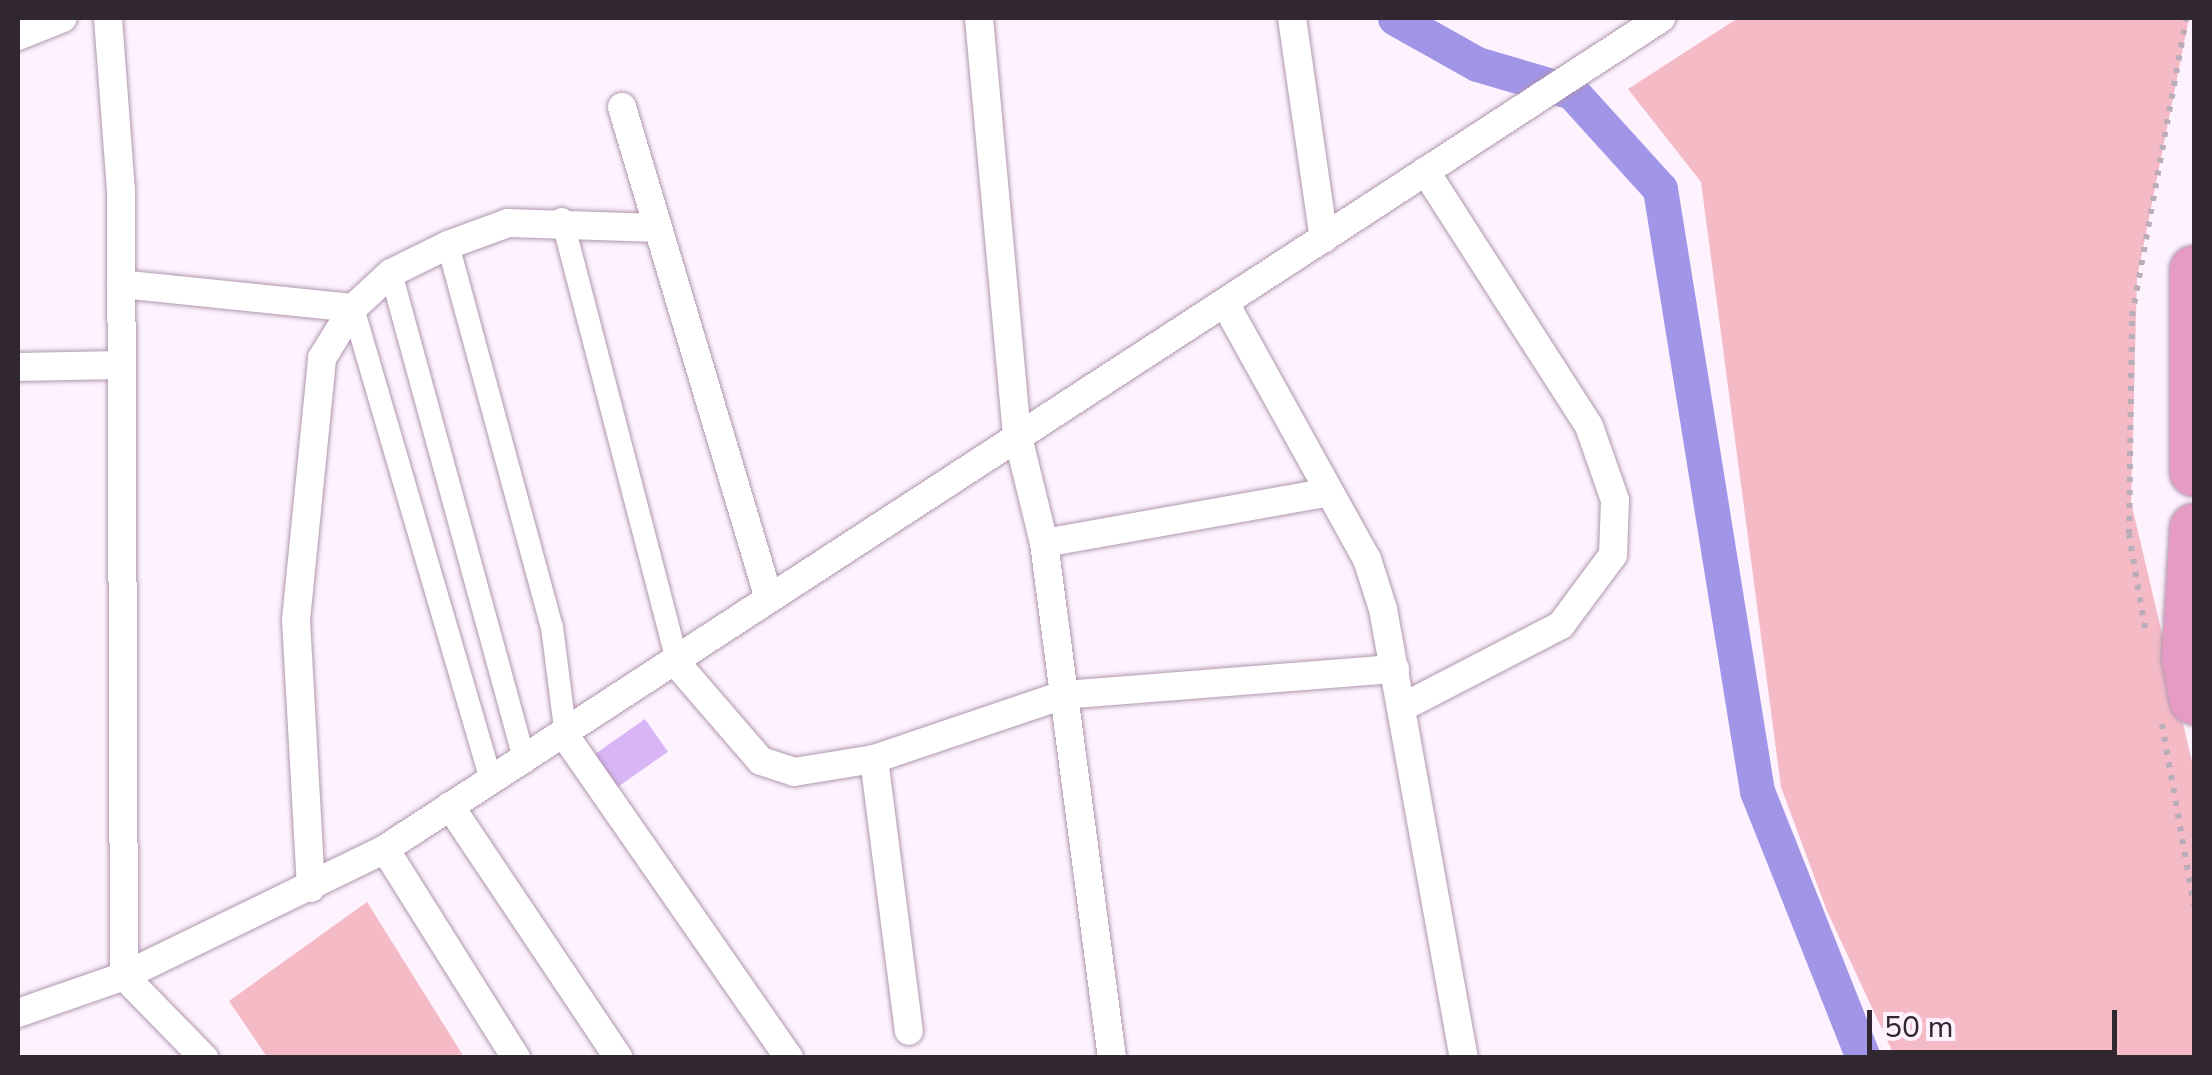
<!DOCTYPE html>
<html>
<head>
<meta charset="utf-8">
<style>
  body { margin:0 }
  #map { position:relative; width:2212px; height:1075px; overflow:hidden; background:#fdf2fd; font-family:"Nunito Sans",sans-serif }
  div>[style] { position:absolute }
  .green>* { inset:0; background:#f4bac6 }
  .canal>* { height:35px; margin:-17.5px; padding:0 17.5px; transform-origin:17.5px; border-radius:17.5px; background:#a195e7 }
  .building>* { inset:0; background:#d8b6f6; transform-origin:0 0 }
  .path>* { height:6px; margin-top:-3px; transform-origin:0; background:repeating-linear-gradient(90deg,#b8adb8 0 5px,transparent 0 13px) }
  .roads { filter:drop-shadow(0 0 2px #b096af) drop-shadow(0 0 2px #b096af) }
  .pedestrian>* { height:22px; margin:-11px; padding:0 11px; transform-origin:11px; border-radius:11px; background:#fff }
  .minor>* { height:28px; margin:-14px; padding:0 14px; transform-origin:14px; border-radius:14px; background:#fff }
  .trunk>* { height:48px; margin:-24px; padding:0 24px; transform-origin:24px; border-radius:24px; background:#e69bc4 }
  span { translate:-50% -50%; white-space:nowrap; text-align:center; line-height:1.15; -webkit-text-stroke:10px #fdf2fd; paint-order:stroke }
  .frame { position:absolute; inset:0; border:20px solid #312731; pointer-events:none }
  .scale { position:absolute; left:1867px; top:1010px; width:250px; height:45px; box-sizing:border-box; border:5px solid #312731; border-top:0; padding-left:12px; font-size:30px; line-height:35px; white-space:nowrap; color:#312731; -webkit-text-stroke:8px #fdf2fd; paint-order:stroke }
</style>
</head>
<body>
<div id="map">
  <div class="green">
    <div style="clip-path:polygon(1738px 18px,2189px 18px,2137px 278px,2131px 502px,2194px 770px,2194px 1057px,1895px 1057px,1827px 911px,1781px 787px,1701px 182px,1628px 89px)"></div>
    <div style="clip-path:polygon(367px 902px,464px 1057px,267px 1057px,229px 1001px)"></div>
  </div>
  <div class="canal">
    <div style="left:1395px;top:18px;width:94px;rotate:29.3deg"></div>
    <div style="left:1477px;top:64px;width:99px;rotate:16.4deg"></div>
    <div style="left:1572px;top:92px;width:131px;rotate:47.8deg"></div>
    <div style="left:1660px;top:189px;width:610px;rotate:80.85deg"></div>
    <div style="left:1757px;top:791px;width:287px;rotate:68.3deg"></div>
  </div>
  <div class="building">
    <div style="left:645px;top:719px;width:40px;height:70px;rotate:55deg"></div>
  </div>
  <div class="path">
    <div style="left:2145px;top:628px;width:95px;rotate:-99.7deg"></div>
    <div style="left:2129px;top:534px;width:218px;rotate:-89.2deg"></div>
    <div style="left:2132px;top:316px;width:303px;rotate:-79.7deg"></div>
    <div style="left:2162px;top:724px;width:184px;rotate:80deg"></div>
  </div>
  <div class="roads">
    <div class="pedestrian">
      <div style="left:562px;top:219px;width:461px;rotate:75.4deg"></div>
      <div style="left:448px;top:245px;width:396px;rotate:74.8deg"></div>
      <div style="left:552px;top:627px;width:111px;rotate:82.7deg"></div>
      <div style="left:391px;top:273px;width:507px;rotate:74.68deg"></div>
      <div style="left:353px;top:308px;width:493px;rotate:73.7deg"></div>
    </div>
    <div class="minor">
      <div style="left:108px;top:18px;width:171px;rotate:85.7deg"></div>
      <div style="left:121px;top:189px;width:787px;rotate:89.78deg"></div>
      <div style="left:124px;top:976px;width:115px;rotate:45.7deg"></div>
      <div style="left:979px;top:18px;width:417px;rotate:84.8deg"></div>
      <div style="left:1017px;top:433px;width:113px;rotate:76.2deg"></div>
      <div style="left:1044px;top:543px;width:519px;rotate:82.48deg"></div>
      <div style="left:1292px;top:18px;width:223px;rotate:81.8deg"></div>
      <div style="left:18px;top:36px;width:48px;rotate:-21.8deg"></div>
      <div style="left:622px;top:107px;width:513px;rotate:73.36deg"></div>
      <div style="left:121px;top:284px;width:233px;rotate:5.9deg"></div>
      <div style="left:1226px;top:305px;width:291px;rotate:61deg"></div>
      <div style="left:1367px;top:559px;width:52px;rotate:72.3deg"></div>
      <div style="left:1383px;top:609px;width:456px;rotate:79.8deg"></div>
      <div style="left:18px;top:367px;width:102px;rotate:-1.1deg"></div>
      <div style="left:1044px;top:543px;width:286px;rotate:-10.1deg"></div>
      <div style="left:678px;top:665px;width:127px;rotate:49.2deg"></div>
      <div style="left:761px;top:761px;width:35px;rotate:18deg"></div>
      <div style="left:794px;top:772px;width:81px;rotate:-9.2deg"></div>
      <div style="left:874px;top:759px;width:200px;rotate:-18.7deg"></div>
      <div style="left:1063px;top:695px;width:333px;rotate:-4.5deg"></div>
      <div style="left:1405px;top:706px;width:176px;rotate:-27.4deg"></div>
      <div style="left:1561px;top:625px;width:87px;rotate:-53.4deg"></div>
      <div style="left:1613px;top:555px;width:55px;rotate:-87.9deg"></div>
      <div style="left:1615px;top:500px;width:78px;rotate:-109.4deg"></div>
      <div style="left:1589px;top:426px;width:303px;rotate:-122.7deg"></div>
      <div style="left:566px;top:737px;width:391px;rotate:55.2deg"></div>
      <div style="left:874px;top:759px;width:274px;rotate:82.7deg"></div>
      <div style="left:450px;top:806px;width:303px;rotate:56.2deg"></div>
      <div style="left:385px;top:849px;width:247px;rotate:57.9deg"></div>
      <div style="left:311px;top:888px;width:268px;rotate:-93.2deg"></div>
      <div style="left:296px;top:620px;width:263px;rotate:-84.3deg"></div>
      <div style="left:322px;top:358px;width:59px;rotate:-58.2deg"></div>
      <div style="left:353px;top:308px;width:52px;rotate:-42.6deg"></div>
      <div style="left:391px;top:273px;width:64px;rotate:-26.2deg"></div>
      <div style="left:448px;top:245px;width:64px;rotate:-20.1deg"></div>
      <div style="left:508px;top:223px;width:150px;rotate:1.9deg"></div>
      <div style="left:18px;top:1013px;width:112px;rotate:-19.2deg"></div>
      <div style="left:124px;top:976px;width:290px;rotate:-25.9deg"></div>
      <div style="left:385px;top:849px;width:1523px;rotate:-33.07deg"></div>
    </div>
    <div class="trunk">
      <div style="left:2194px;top:270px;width:202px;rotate:90deg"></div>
      <div style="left:2194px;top:528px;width:130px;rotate:93.5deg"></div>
      <div style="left:2186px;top:658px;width:43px;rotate:79.2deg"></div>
    </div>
  </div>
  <div class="frame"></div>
  <div class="scale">50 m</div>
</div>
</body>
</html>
